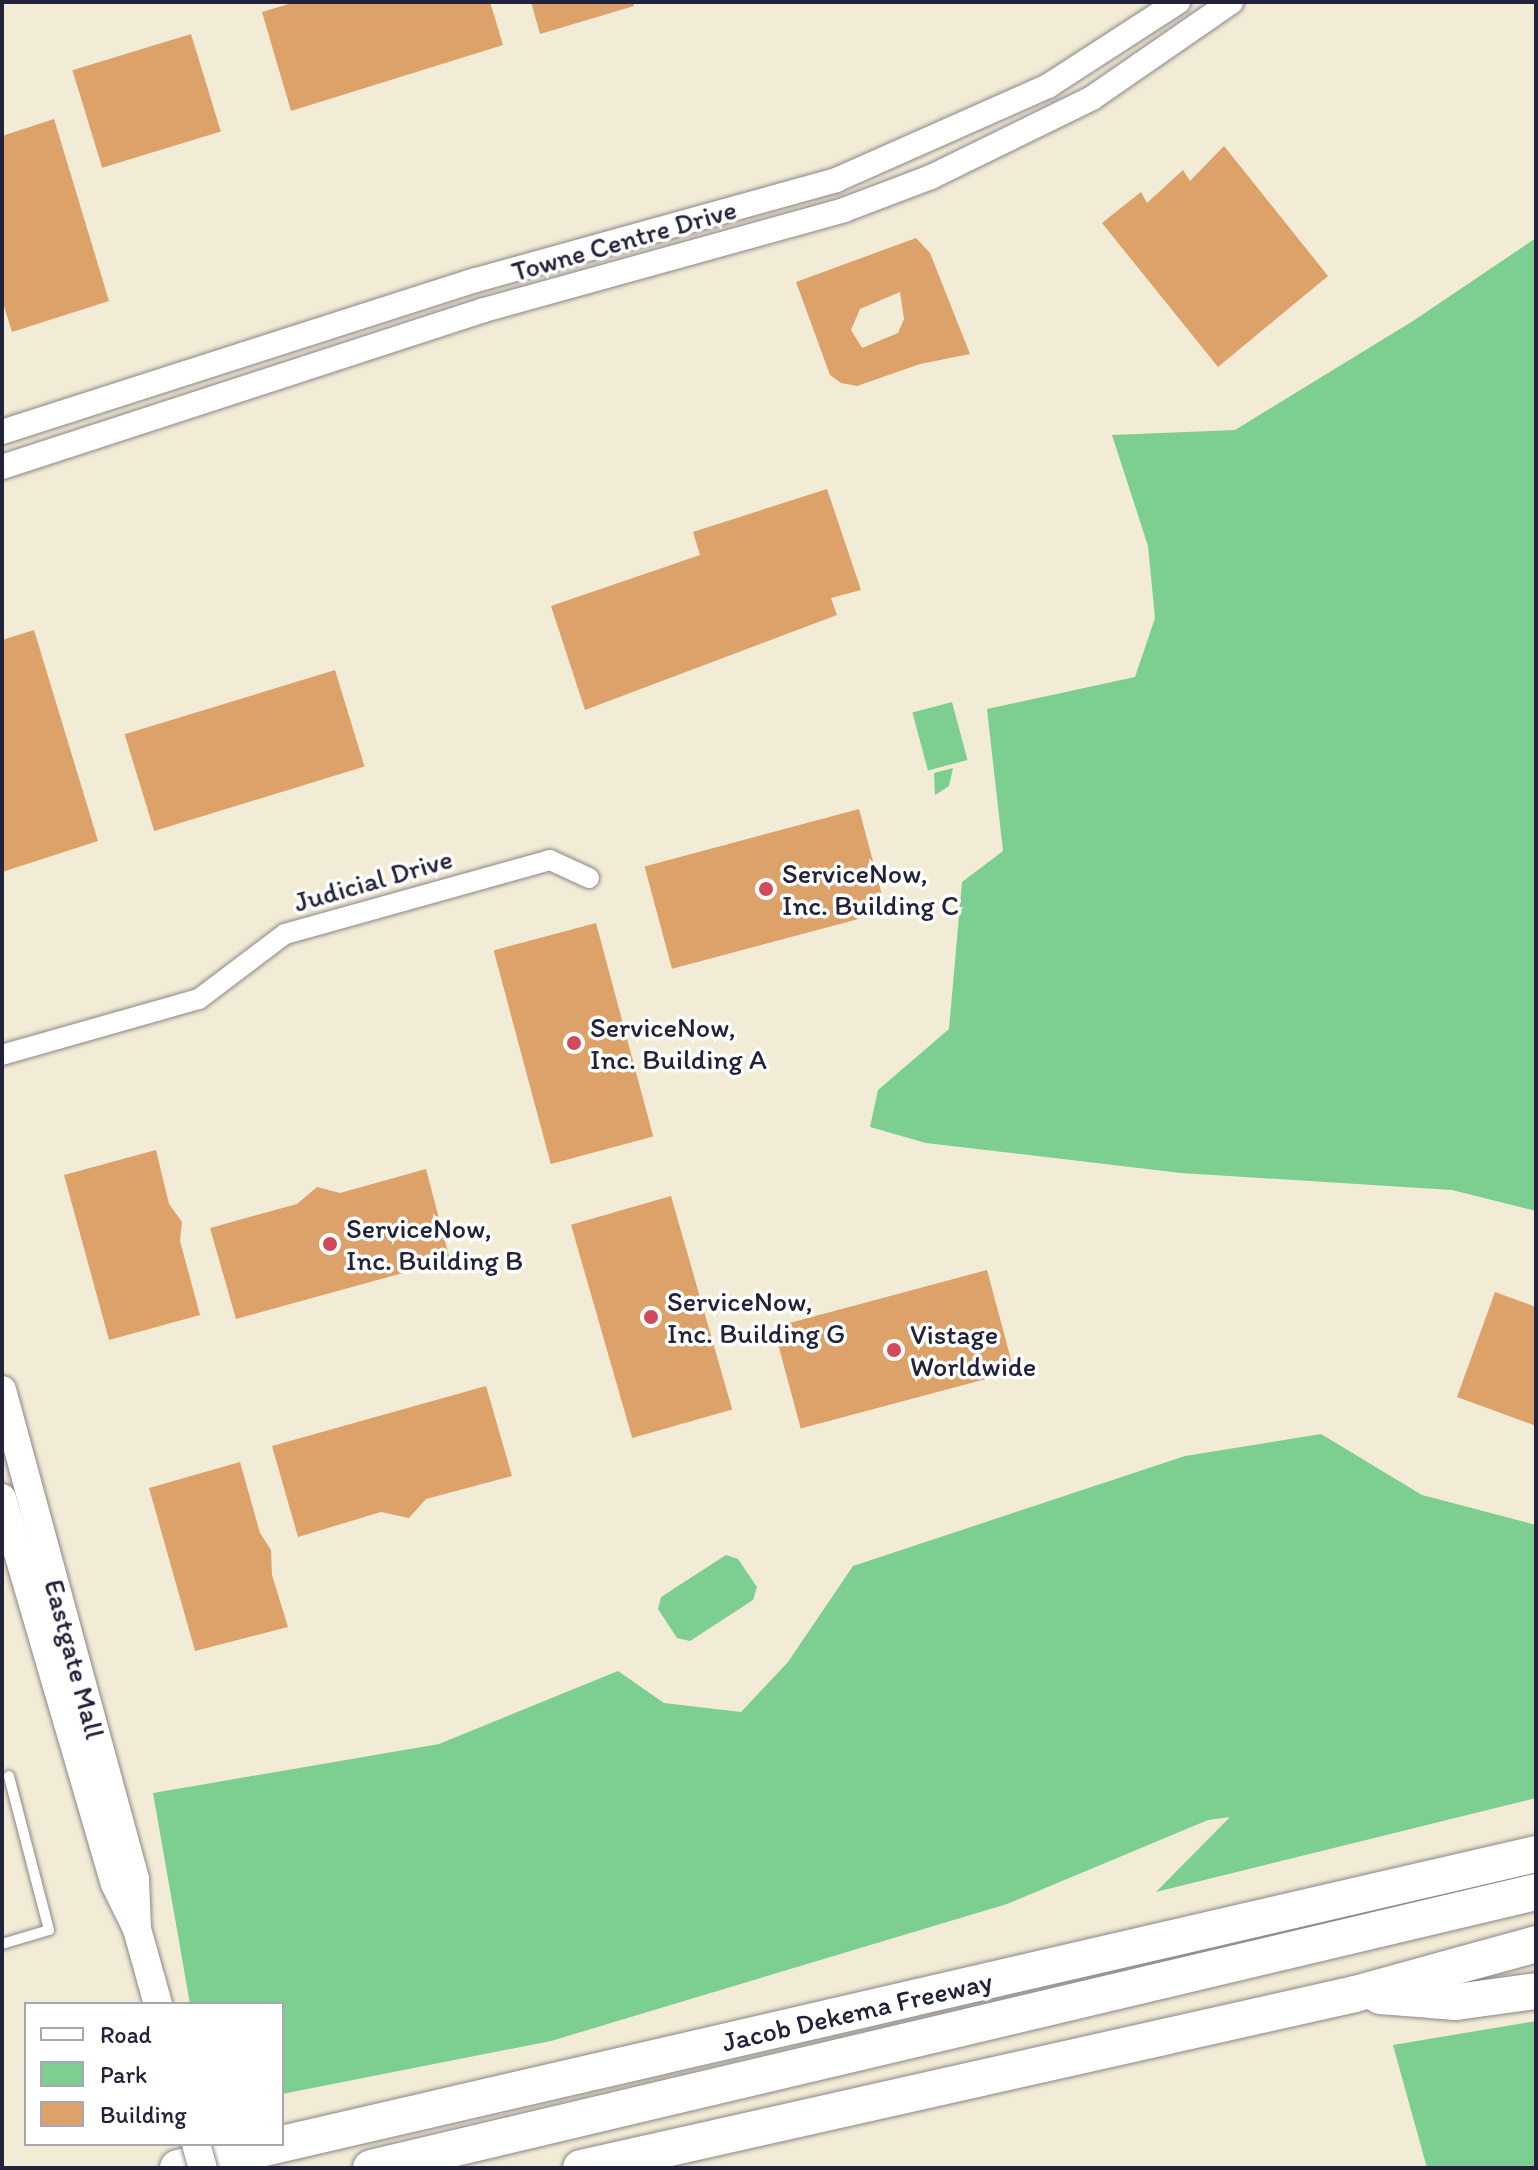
<!DOCTYPE html>
<html>
<head>
<meta charset="utf-8">
<style>
  body { margin:0 }
  #map { position:relative; width:1538px; height:2170px; overflow:hidden; background:#f2ebd5; font-family:Itim,sans-serif }
  div>[style] { position:absolute }
  .green>* { inset:0; background:#7dcf91; transform-origin:0 0 }
  .building>* { inset:0; background:#dda26a; transform-origin:0 0 }
  .roads { filter:drop-shadow(0 0 2px #8a8688) drop-shadow(0 0 2px #8a8688) }
  .service>* { height:10px; margin:-5px; padding:0 5px; transform-origin:5px; border-radius:5px; background:#fff }
  .minor>* { height:20px; margin:-10px; padding:0 10px; transform-origin:10px; border-radius:10px; background:#fff }
  .tertiary>* { height:24px; margin:-12px; padding:0 12px; transform-origin:12px; border-radius:12px; background:#fff }
  .secondary>* { height:28px; margin:-14px; padding:0 14px; transform-origin:14px; border-radius:14px; background:#fff }
  .motorway>* { height:36px; margin:-18px; padding:0 18px; transform-origin:18px; border-radius:18px; background:#fff }
  .bridges { filter:drop-shadow(0 0 2px #8a8688) drop-shadow(0 0 2px #8a8688) }
  .secondary-bridge>* { height:28px; margin:-14px; padding:0 14px; transform-origin:14px; border-radius:14px; background:#fff }
  .dots>* { width:22px; height:22px; translate:-50% -50%; box-sizing:border-box; border:4px solid #fff; border-radius:50% }
  span { translate:-50% -50%; white-space:nowrap; text-align:center; line-height:1.15; -webkit-text-stroke:7px #fff; paint-order:stroke }
  .street-label { font-size:28px; color:#22223b }
  .poi-label { font-size:28px; color:#22223b }
  .left { translate:0 -50%; text-align:left }
  .frame { position:absolute; inset:0; border:4px solid #22223b; pointer-events:none }
  .legend { position:absolute; left:24px; top:2002px; width:260px; height:144px; box-sizing:border-box; background:#fff; border:2px solid #a7a7b1; margin:0; padding:10px 14px; list-style:none; font-size:24px; color:#22223b }
  .legend li { display:flex; align-items:center; gap:16px; height:40px }
  .legend b { width:40px; border:2px solid #a7a7b1 }
</style>
</head>
<body>
<div id="map">
  <div class="green">
    <div style="clip-path:polygon(1536px 238px,1536px 1211px,1452px 1190px,1181px 1173px,926px 1143px,870px 1127px,878px 1090px,949px 1029px,962px 882px,1003px 851px,987px 709px,1135px 677px,1155px 618px,1148px 546px,1112px 435px,1235px 430px,1413px 321px)"></div>
    <div style="left:952px;top:702px;width:60px;height:41px;rotate:75deg"></div>
    <div style="clip-path:polygon(953px 768px,949px 786px,935px 795px,934px 773px)"></div>
    <div style="clip-path:polygon(1321px 1434px,1422px 1495px,1536px 1525px,1536px 1798px,1156px 1892px,1230px 1817px,1208px 1820px,1007px 1904px,551px 2041px,282px 2094px,282px 2004px,190px 2004px,153px 1793px,439px 1744px,618px 1671px,664px 1703px,741px 1712px,788px 1662px,853px 1566px,1185px 1456px)"></div>
    <div style="clip-path:polygon(726px 1555px,738px 1559px,757px 1587px,753px 1600px,690px 1641px,677px 1638px,658px 1609px,661px 1597px)"></div>
    <div style="clip-path:polygon(1536px 2021px,1536px 2168px,1427px 2168px,1393px 2045px)"></div>
  </div>
  <div class="building">
    <div style="clip-path:polygon(295px 2px,490px 2px,503px 45px,291px 111px,262px 12px)"></div>
    <div style="clip-path:polygon(531px 2px,633px 2px,634px 6px,540px 34px)"></div>
    <div style="left:191px;top:34px;width:102px;height:124px;rotate:73deg"></div>
    <div style="clip-path:polygon(54px 119px,109px 301px,12px 332px,2px 300px,2px 136px)"></div>
    <div style="clip-path:polygon(1224px 146px,1328px 276px,1218px 367px,1102px 223px,1141px 192px,1147px 203px,1183px 170px,1190px 181px)"></div>
    <div style="clip-path:polygon(evenodd,916px 238px,930px 253px,970px 354px,920px 364px,857px 386px,841px 383px,830px 375px,796px 282px,916px 238px,900px 292px,904px 319px,898px 333px,862px 348px,851px 330px,860px 309px,900px 292px)"></div>
    <div style="clip-path:polygon(827px 489px,861px 590px,831px 598px,837px 615px,585px 710px,551px 606px,700px 555px,693px 532px)"></div>
    <div style="clip-path:polygon(34px 630px,98px 841px,2px 872px,2px 640px)"></div>
    <div style="left:335px;top:670px;width:101px;height:220px;rotate:73deg"></div>
    <div style="left:859px;top:809px;width:106px;height:222px;rotate:75deg"></div>
    <div style="left:596px;top:923px;width:221px;height:106px;rotate:75deg"></div>
    <div style="clip-path:polygon(156px 1150px,169px 1204px,182px 1222px,180px 1241px,200px 1315px,109px 1340px,64px 1175px)"></div>
    <div style="clip-path:polygon(426px 1169px,450px 1260px,236px 1319px,210px 1228px,297px 1204px,317px 1187px,340px 1193px)"></div>
    <div style="left:671px;top:1196px;width:222px;height:104px;rotate:74deg"></div>
    <div style="left:987px;top:1270px;width:105px;height:221px;rotate:75deg"></div>
    <div style="clip-path:polygon(1495px 1292px,1536px 1307px,1536px 1426px,1457px 1397px)"></div>
    <div style="clip-path:polygon(486px 1386px,512px 1476px,426px 1499px,409px 1518px,381px 1512px,298px 1537px,272px 1446px)"></div>
    <div style="clip-path:polygon(240px 1462px,260px 1533px,271px 1550px,272px 1575px,288px 1627px,195px 1651px,149px 1488px)"></div>
  </div>
  <div class="roads">
    <div class="service">
      <div style="left:2px;top:1944px;width:49px;rotate:-16.6deg"></div>
      <div style="left:49px;top:1930px;width:159px;rotate:-104.6deg"></div>
    </div>
    <div class="minor">
      <div style="left:2px;top:1055px;width:205px;rotate:-15.9deg"></div>
      <div style="left:199px;top:999px;width:108px;rotate:-37.1deg"></div>
      <div style="left:285px;top:934px;width:275px;rotate:-15.6deg"></div>
      <div style="left:550px;top:860px;width:43px;rotate:24.8deg"></div>
    </div>
    <div class="tertiary">
      <div style="left:2px;top:432px;width:498px;rotate:-17.8deg"></div>
      <div style="left:476px;top:280px;width:374px;rotate:-15.5deg"></div>
      <div style="left:836px;top:180px;width:232px;rotate:-23.9deg"></div>
      <div style="left:1048px;top:86px;width:155px;rotate:-32.9deg"></div>
      <div style="left:2px;top:467px;width:507px;rotate:-18.04deg"></div>
      <div style="left:484px;top:310px;width:374px;rotate:-15.5deg"></div>
      <div style="left:844px;top:210px;width:93px;rotate:-20.8deg"></div>
      <div style="left:931px;top:177px;width:179px;rotate:-26.1deg"></div>
      <div style="left:1092px;top:98px;width:169px;rotate:-34.6deg"></div>
    </div>
    <div class="secondary">
      <div style="left:2px;top:1390px;width:507px;rotate:74.78deg"></div>
      <div style="left:135px;top:1879px;width:50px;rotate:87.7deg"></div>
      <div style="left:2px;top:1498px;width:402px;rotate:73.7deg"></div>
      <div style="left:115px;top:1884px;width:50px;rotate:63.9deg"></div>
      <div style="left:137px;top:1929px;width:78px;rotate:74.4deg"></div>
    </div>
    <div class="motorway">
      <div style="left:1380px;top:1996px;width:76px;rotate:4.5deg"></div>
      <div style="left:1456px;top:2002px;width:81px;rotate:-7.8deg"></div>
      <div style="left:178px;top:2168px;width:1394px;rotate:-13.02deg"></div>
      <div style="left:371px;top:2168px;width:1197px;rotate:-13.33deg"></div>
      <div style="left:581px;top:2168px;width:793px;rotate:-12.67deg"></div>
      <div style="left:1355px;top:1994px;width:188px;rotate:-15.4deg"></div>
    </div>
  </div>
  <div class="bridges">
    <div class="secondary-bridge">
      <div style="left:196px;top:2144px;width:25px;rotate:74deg"></div>
    </div>
  </div>
  <div class="dots">
    <div style="left:766px;top:889px;background:#d1495b"></div>
    <div style="left:574px;top:1043px;background:#d1495b"></div>
    <div style="left:330px;top:1244px;background:#d1495b"></div>
    <div style="left:651px;top:1317px;background:#d1495b"></div>
    <div style="left:894px;top:1350px;background:#d1495b"></div>
  </div>
  <div class="street-label">
    <span style="left:624px;top:240px;rotate:-16deg">Towne Centre Drive</span>
    <span style="left:373px;top:880px;rotate:-16deg">Judicial Drive</span>
    <span style="left:75px;top:1659px;rotate:75deg">Eastgate Mall</span>
    <span style="left:857px;top:2011px;rotate:-13deg">Jacob Dekema Freeway</span>
  </div>
  <div class="poi-label">
    <span class="left" style="left:782px;top:889px">ServiceNow,<br>Inc. Building C</span>
    <span class="left" style="left:590px;top:1043px">ServiceNow,<br>Inc. Building A</span>
    <span class="left" style="left:346px;top:1244px">ServiceNow,<br>Inc. Building B</span>
    <span class="left" style="left:667px;top:1317px">ServiceNow,<br>Inc. Building G</span>
    <span class="left" style="left:910px;top:1350px">Vistage<br>Worldwide</span>
  </div>
  <div class="frame"></div>
  <ul class="legend">
  <li><b style="height:10px;background:#fff"></b>Road</li>
  <li><b style="height:22px;background:#7dcf91"></b>Park</li>
  <li><b style="height:22px;background:#dda26a"></b>Building</li>
  </ul>
</div>
</body>
</html>
